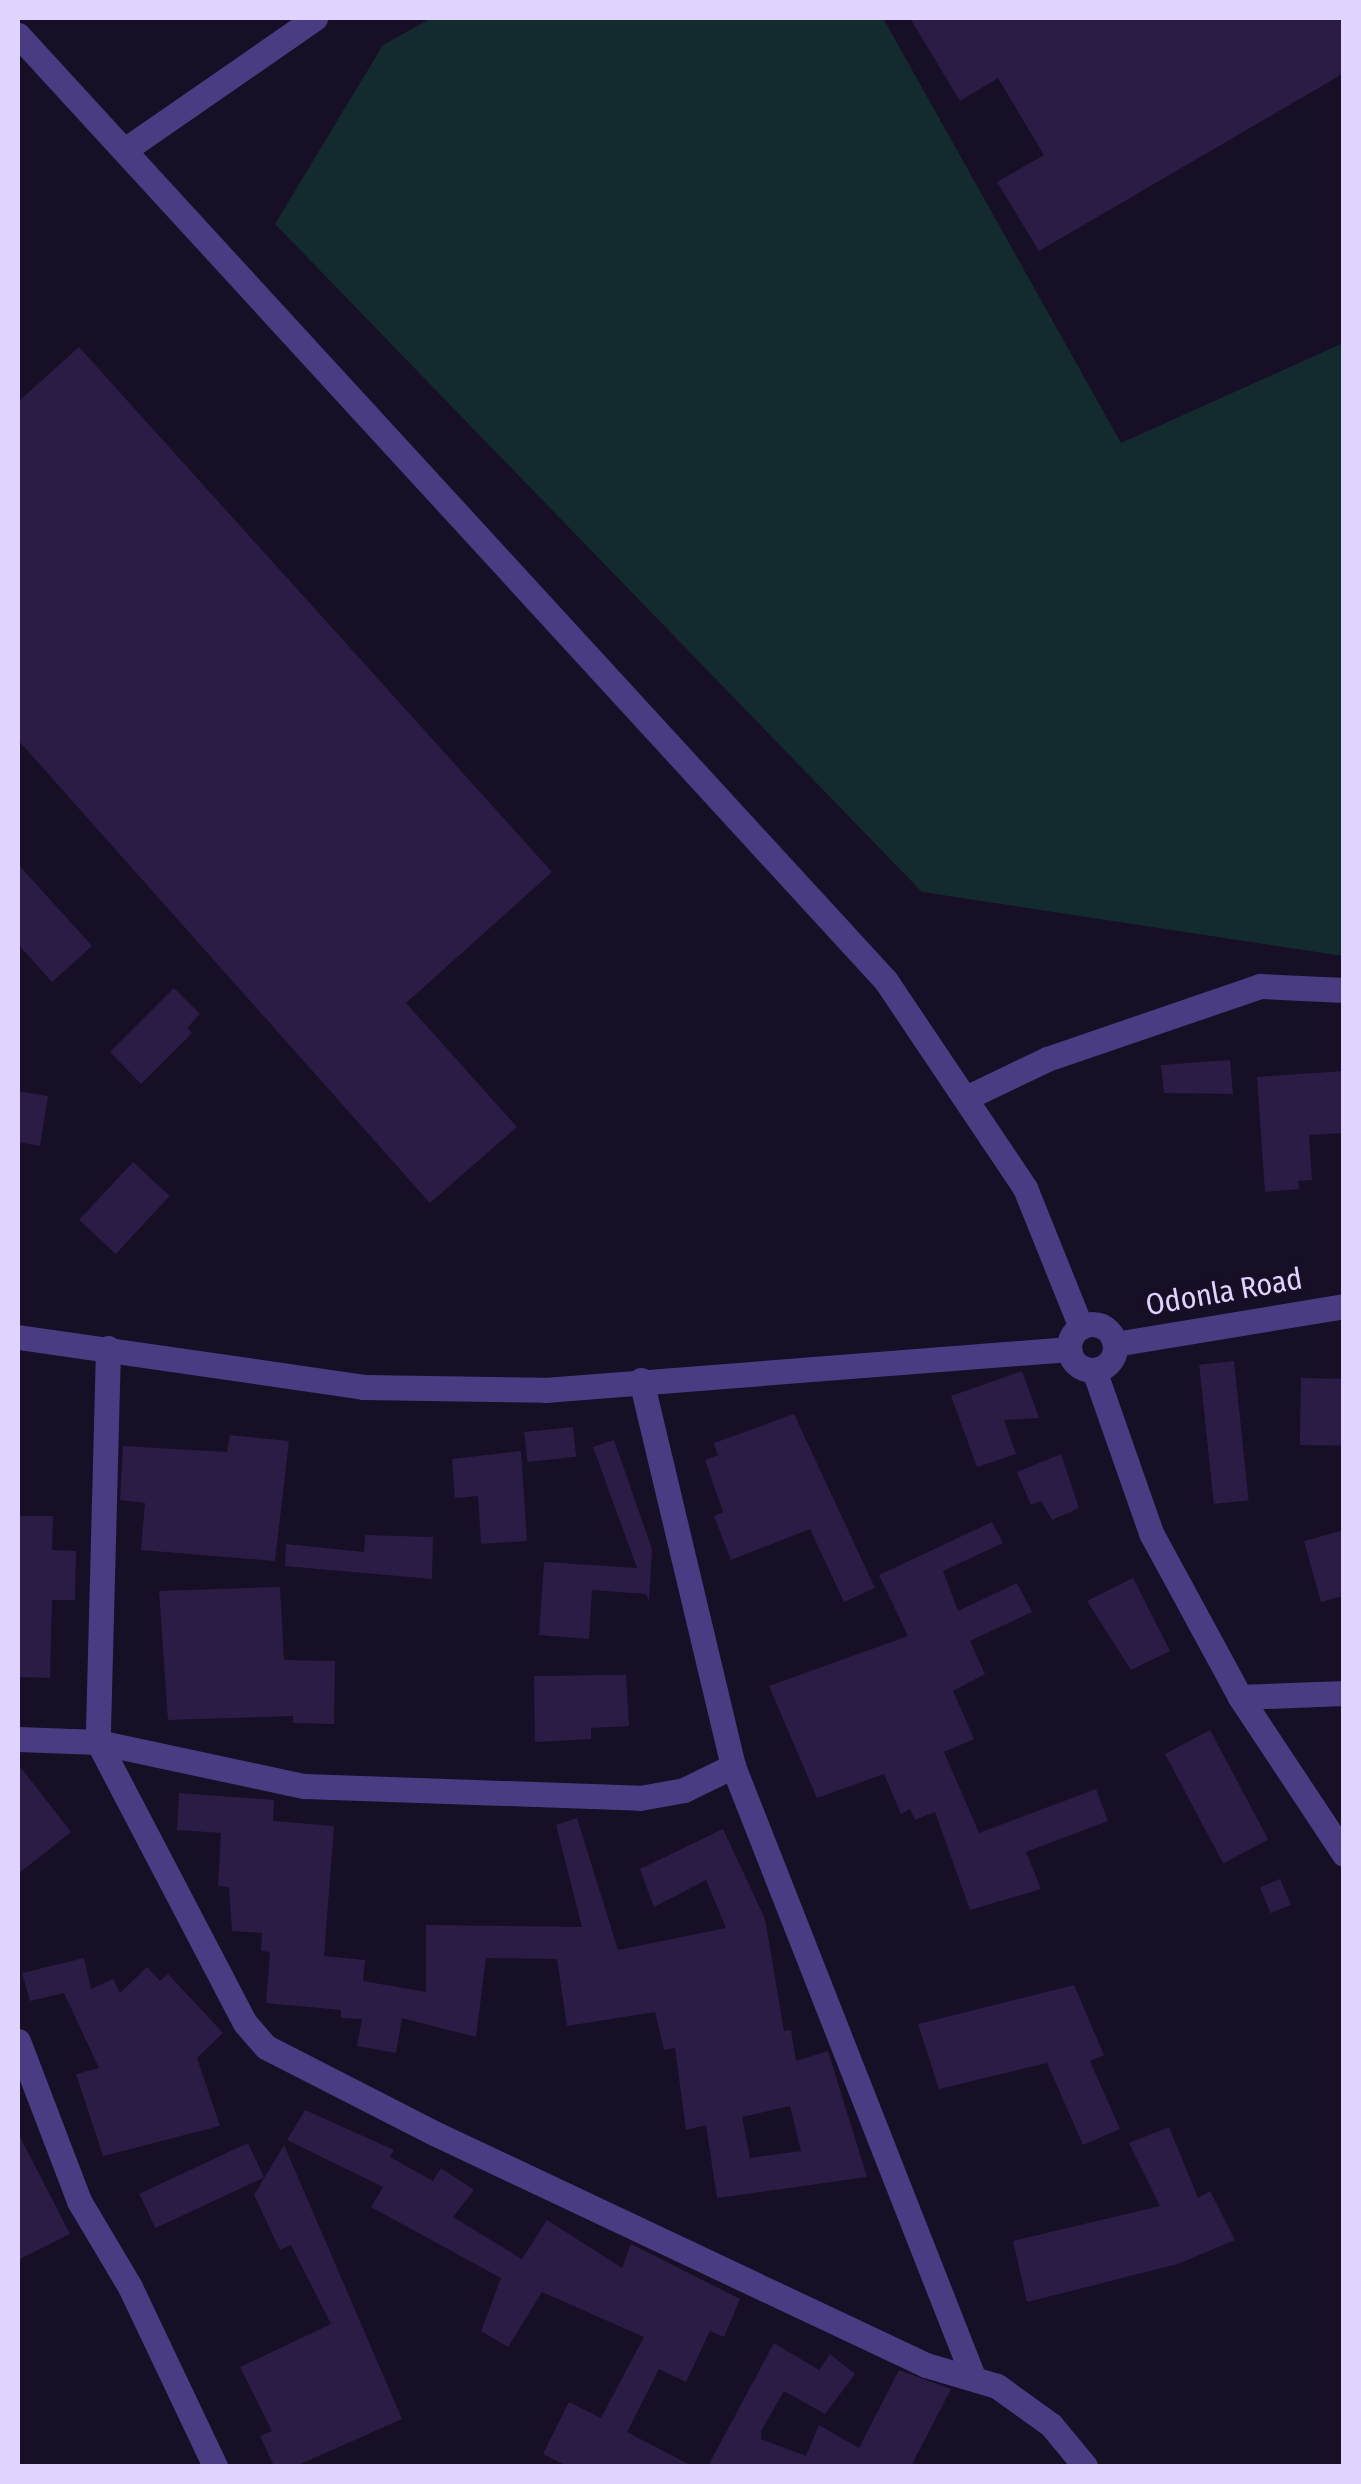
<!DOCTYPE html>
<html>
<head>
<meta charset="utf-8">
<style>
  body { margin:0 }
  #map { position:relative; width:1361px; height:2484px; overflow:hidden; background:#160f25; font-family:"Fira Sans Condensed",sans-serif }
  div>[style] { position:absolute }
  .green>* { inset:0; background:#132b2e }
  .building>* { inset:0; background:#2b1c45; transform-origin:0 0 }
  .minor>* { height:25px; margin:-12.5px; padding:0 12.5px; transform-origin:12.5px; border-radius:12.5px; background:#4a3c82 }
  .tertiary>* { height:25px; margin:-12.5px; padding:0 12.5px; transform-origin:12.5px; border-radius:12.5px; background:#4a3c82 }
  .tertiary>.ring { margin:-12.5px; padding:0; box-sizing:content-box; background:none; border:25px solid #4a3c82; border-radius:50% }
  span { translate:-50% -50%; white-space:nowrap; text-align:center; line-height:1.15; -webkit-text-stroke:8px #160f25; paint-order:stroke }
  .street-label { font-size:30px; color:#e0d4fe }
  .frame { position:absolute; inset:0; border:20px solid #e0d4fe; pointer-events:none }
</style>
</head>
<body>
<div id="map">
  <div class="green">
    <div style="clip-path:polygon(432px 18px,883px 18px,1121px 443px,1343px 343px,1343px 956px,922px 892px,275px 224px,383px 45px)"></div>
  </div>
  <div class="building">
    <div style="clip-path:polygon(910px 18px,1344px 18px,1344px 73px,1039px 251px,997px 182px,1044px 155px,998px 78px,960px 101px)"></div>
    <div style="clip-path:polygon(79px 347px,552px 872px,406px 1003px,517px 1127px,430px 1203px,18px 740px,18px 402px)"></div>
    <div style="clip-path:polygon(18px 864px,92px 946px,52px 982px,18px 944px)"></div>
    <div style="clip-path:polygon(174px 988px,200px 1014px,187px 1028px,192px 1033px,141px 1084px,110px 1052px)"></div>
    <div style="clip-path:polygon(1230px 1060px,1233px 1094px,1164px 1093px,1161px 1065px)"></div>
    <div style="clip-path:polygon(1344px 1071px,1344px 1133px,1309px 1135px,1312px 1180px,1298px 1181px,1299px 1189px,1265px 1192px,1257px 1077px)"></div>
    <div style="clip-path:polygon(18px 1091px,48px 1096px,40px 1146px,18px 1142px)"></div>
    <div style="left:133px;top:1162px;width:50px;height:79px;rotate:43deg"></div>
    <div style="left:1234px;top:1361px;width:140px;height:35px;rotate:84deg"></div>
    <div style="clip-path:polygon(1022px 1371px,1039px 1418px,1004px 1420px,1016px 1454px,977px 1467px,951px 1396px)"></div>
    <div style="left:1301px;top:1378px;width:43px;height:67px;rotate:1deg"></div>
    <div style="clip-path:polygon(794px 1414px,875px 1588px,844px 1602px,810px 1529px,731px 1560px,714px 1516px,723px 1512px,705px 1460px,718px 1455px,714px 1443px)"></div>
    <div style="left:573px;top:1427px;width:30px;height:49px;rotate:84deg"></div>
    <div style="clip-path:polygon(230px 1435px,289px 1441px,275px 1561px,141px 1550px,145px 1503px,120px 1500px,123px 1446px,227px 1452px)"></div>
    <div style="clip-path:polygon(614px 1440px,652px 1549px,649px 1601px,646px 1594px,592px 1590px,589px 1639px,539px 1635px,544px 1562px,637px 1568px,593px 1447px)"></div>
    <div style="clip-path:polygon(521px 1451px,527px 1541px,481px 1544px,478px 1496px,455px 1498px,452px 1459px)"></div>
    <div style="clip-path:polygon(1061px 1454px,1079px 1508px,1052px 1520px,1041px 1501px,1031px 1505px,1017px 1472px)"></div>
    <div style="clip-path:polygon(18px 1516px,53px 1516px,52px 1550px,76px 1551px,75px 1600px,52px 1600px,50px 1678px,18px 1677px)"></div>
    <div style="clip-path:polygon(992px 1522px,1003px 1543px,943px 1571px,958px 1611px,1017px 1583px,1032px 1612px,970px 1641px,985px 1674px,953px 1691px,974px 1739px,944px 1752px,979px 1833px,1096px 1789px,1108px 1821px,1026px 1852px,1041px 1889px,970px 1910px,935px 1812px,915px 1820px,910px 1809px,901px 1814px,884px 1774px,817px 1798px,769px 1686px,908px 1636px,879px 1575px)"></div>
    <div style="clip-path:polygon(1344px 1530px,1344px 1596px,1321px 1602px,1304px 1541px)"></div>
    <div style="clip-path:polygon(365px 1535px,433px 1537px,432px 1579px,285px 1566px,286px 1544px,364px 1552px)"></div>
    <div style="clip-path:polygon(1133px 1578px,1170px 1651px,1131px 1670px,1087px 1601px)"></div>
    <div style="clip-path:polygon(280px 1587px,284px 1660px,335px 1661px,334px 1724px,293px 1723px,293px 1716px,168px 1720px,159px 1591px)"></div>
    <div style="clip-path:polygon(626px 1675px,629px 1726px,591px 1728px,591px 1739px,535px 1742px,534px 1676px)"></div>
    <div style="left:1210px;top:1730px;width:124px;height:51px;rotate:62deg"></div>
    <div style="clip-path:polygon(18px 1764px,71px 1832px,18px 1874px)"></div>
    <div style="clip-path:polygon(evenodd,179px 1793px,274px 1800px,273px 1821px,334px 1826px,324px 1956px,365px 1960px,363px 1981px,426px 1992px,426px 1925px,582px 1927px,556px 1825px,577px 1818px,618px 1950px,726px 1928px,706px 1880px,654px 1907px,640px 1869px,723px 1829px,765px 1919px,784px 2031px,791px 2030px,796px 2061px,828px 2051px,867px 2177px,717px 2198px,706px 2125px,686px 2130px,675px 2048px,664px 2050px,655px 2012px,567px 2026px,557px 1959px,486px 1958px,476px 2037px,402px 2018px,396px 2053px,357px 2046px,362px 2019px,341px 2018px,341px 2010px,266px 2003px,270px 1952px,261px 1951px,262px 1933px,232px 1931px,229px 1887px,218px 1886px,221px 1833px,177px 1830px,179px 1793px,790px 2106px,801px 2151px,750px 2158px,742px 2117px,790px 2106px)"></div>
    <div style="left:1280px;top:1879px;width:28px;height:22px;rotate:67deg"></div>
    <div style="clip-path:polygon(84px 1958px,91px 1989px,113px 1979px,120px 1993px,147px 1967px,160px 1981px,168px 1974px,223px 2033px,197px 2058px,220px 2126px,103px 2156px,76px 2074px,99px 2068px,64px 1993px,30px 2001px,22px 1973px)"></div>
    <div style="clip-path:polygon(1074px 1985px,1104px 2055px,1090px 2061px,1120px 2129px,1083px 2145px,1047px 2063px,939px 2089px,918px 2024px)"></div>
    <div style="clip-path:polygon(305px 2110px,394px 2150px,390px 2157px,433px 2181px,441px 2168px,474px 2190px,453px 2217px,522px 2259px,547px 2220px,622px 2268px,631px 2244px,740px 2299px,724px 2337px,710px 2331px,686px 2382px,659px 2369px,627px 2432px,692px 2466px,567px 2466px,543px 2454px,569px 2402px,601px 2418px,644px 2337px,542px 2292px,508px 2347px,481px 2331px,501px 2278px,371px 2207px,383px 2187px,287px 2140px)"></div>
    <div style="clip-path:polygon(1169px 2127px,1198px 2198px,1210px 2191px,1235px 2240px,1178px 2264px,1027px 2302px,1013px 2241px,1160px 2206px,1129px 2143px)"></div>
    <div style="clip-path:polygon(18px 2133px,70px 2234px,18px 2260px)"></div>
    <div style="left:248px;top:2143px;width:38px;height:120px;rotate:65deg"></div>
    <div style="clip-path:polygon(284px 2145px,402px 2419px,296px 2466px,274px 2466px,260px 2436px,272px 2431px,240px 2367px,331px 2324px,291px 2245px,280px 2250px,254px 2195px)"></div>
    <div style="clip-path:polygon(774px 2343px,819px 2370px,830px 2354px,855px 2374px,825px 2414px,784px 2391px,761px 2431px,761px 2439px,806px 2456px,819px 2425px,859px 2448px,899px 2370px,951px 2389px,911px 2466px,708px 2466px)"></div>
  </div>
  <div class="minor">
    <div style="left:18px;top:35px;width:1284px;rotate:47.46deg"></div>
    <div style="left:886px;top:981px;width:249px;rotate:56.1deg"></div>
    <div style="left:1025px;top:1188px;width:150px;rotate:68.1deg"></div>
    <div style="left:126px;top:149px;width:230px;rotate:-34.7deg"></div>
    <div style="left:970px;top:1096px;width:85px;rotate:-25.7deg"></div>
    <div style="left:1047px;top:1059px;width:225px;rotate:-18.9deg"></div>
    <div style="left:1260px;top:986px;width:84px;rotate:2.7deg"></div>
    <div style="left:108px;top:1348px;width:394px;rotate:91.5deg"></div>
    <div style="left:98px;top:1742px;width:317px;rotate:62.4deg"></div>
    <div style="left:245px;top:2023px;width:32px;rotate:49deg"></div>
    <div style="left:266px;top:2047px;width:189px;rotate:27.1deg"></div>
    <div style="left:434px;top:2133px;width:544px;rotate:25.25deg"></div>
    <div style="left:926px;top:2365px;width:74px;rotate:16.5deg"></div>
    <div style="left:997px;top:2386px;width:67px;rotate:35.8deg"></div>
    <div style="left:1051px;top:2425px;width:53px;rotate:50.3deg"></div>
    <div style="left:1094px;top:1370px;width:173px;rotate:70.7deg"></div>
    <div style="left:1151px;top:1533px;width:187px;rotate:61.5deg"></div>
    <div style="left:1240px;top:1697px;width:188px;rotate:56.5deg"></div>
    <div style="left:641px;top:1380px;width:397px;rotate:76.6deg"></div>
    <div style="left:733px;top:1766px;width:653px;rotate:68.54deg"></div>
    <div style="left:1240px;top:1697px;width:104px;rotate:-2.2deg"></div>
    <div style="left:18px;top:1739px;width:80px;rotate:2.1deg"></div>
    <div style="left:98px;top:1742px;width:211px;rotate:12.1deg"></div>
    <div style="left:304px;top:1786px;width:336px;rotate:2deg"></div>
    <div style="left:640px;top:1798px;width:45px;rotate:-10.3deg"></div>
    <div style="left:684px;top:1790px;width:55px;rotate:-26.1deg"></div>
    <div style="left:18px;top:2041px;width:171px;rotate:69.1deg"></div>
    <div style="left:79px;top:2201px;width:100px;rotate:59.3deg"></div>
    <div style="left:130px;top:2287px;width:198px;rotate:64.6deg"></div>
  </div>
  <div class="tertiary">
    <div class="ring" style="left:1069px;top:1324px;width:21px;height:21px"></div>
    <div style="left:18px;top:1337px;width:349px;rotate:8.2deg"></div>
    <div style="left:363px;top:1387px;width:182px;rotate:0.9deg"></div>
    <div style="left:545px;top:1390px;width:526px;rotate:-4.47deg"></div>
    <div style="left:1115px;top:1344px;width:232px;rotate:-9.4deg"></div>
  </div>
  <div class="street-label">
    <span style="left:1224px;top:1292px;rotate:-10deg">Odonla Road</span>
  </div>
  <div class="frame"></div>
</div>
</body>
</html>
